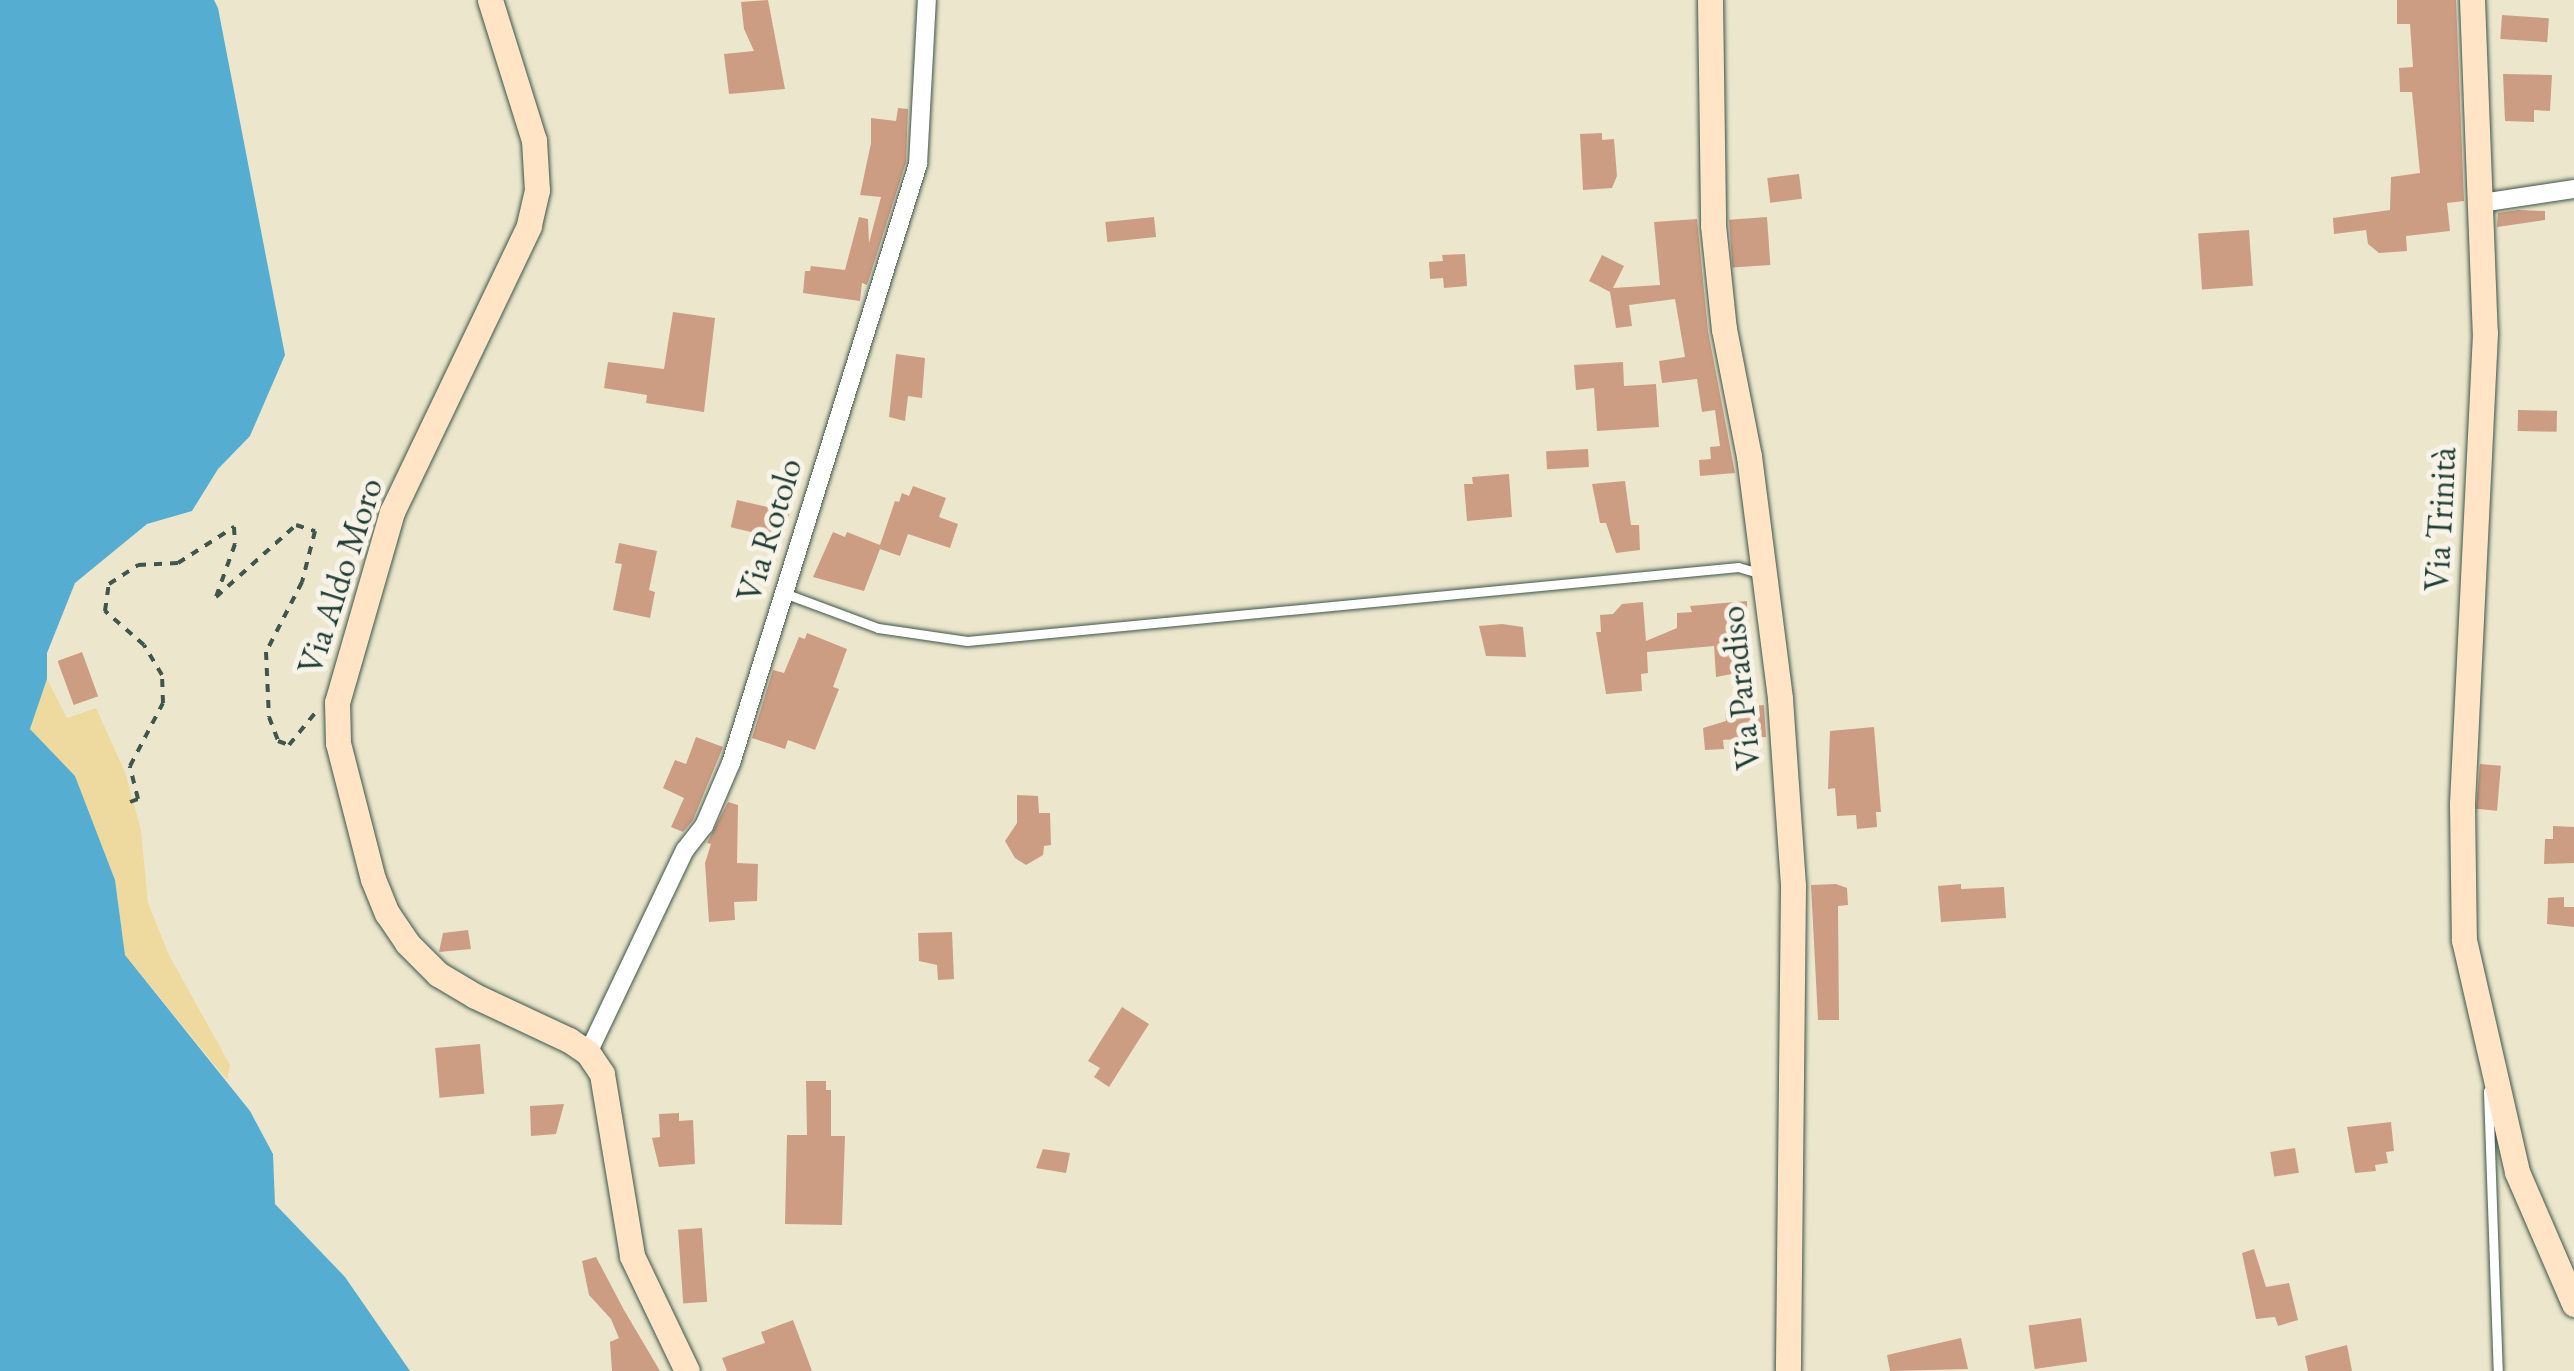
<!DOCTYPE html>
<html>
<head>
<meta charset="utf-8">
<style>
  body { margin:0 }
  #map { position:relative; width:2574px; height:1371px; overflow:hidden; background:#ece7cc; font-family:"EB Garamond",serif }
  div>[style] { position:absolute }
  .sand>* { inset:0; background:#eeda9e }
  .water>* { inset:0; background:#55aed2 }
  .building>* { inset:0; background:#cc9d83; transform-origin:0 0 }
  .path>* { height:4px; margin-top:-2px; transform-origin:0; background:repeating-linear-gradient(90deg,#3e564b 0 8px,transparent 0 16px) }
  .roads { filter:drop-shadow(0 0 2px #3e564b) drop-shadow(0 0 2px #3e564b) }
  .lane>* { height:9px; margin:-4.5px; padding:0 4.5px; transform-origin:4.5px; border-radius:4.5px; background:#fff }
  .street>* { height:18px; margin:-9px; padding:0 9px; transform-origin:9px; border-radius:9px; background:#fff }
  .secondary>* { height:25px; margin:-12.5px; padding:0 12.5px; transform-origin:12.5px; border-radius:12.5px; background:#ffe4c6 }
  span { translate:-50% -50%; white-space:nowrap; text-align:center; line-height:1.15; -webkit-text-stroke:10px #f7f3e8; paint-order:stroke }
  .street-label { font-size:35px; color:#1f3d34 }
</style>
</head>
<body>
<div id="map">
  <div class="sand">
    <div style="clip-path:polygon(47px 679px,67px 718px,96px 708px,125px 772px,141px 830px,148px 903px,169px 955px,230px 1065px,227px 1080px,125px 955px,115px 880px,75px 776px,30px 729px)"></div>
  </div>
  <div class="water">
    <div style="clip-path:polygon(0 0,214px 0,218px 8px,285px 355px,250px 436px,218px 469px,192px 511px,147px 524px,75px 583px,47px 653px,47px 679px,30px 729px,75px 776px,115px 880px,125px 955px,250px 1111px,273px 1154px,275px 1204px,345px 1277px,410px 1371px,0 1371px)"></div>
  </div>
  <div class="building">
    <div style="clip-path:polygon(768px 0,785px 89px,729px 94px,724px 54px,754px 51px,744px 29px,741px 2px)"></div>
    <div style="clip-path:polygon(2397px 0,2456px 0,2464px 201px,2447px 203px,2450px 231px,2406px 236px,2407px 251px,2379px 253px,2368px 244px,2366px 230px,2334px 234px,2333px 218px,2390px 210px,2391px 177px,2420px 173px,2412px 92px,2400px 92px,2399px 68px,2413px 67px,2410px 24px,2397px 24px)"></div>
    <div style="left:2502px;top:15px;width:47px;height:24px;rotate:4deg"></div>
    <div style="clip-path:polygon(2503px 74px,2552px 75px,2550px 111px,2534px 110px,2534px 122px,2505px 121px)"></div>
    <div style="clip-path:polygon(898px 108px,908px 109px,906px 162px,867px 285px,862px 283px,860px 301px,803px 293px,805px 271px,810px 271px,811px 266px,845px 270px,859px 217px,868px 219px,869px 243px,881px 197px,860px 195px,871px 143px,871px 118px,896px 121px)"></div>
    <div style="clip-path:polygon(1602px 133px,1602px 140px,1614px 139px,1617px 176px,1612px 188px,1583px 190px,1580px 134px)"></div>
    <div style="left:1799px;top:174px;width:25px;height:32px;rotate:83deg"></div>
    <div style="clip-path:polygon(2518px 210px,2545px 211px,2545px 220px,2497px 227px,2498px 213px)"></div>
    <div style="left:1154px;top:217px;width:20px;height:49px;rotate:84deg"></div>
    <div style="left:1767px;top:217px;width:48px;height:38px;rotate:86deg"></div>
    <div style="clip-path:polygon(1697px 219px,1708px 331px,1735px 473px,1700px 476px,1699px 460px,1711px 459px,1710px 447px,1720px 446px,1715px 410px,1702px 412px,1697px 379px,1662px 383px,1659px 361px,1685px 357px,1675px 299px,1629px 305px,1632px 326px,1616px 328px,1610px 292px,1589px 281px,1602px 255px,1624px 266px,1613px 288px,1660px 285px,1654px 222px)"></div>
    <div style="left:2249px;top:230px;width:56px;height:51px;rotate:86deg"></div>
    <div style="clip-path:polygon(1465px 254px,1467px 286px,1444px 288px,1443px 278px,1430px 279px,1429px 262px,1443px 261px,1442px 255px)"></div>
    <div style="clip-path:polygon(673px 312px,715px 318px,704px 412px,646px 403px,647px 395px,604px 388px,608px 362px,664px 369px)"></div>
    <div style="clip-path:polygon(896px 354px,925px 358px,922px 398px,908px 396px,905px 421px,889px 417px)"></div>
    <div style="clip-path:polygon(1623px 362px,1624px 386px,1656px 384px,1659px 427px,1597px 431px,1594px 388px,1576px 390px,1574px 365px)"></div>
    <div style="left:2518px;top:410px;width:39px;height:21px;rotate:1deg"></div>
    <div style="left:1588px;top:449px;width:18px;height:42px;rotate:87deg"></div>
    <div style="clip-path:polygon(1509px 474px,1512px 517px,1467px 521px,1464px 484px,1473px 484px,1472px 477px)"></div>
    <div style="clip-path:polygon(1625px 481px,1631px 525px,1639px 525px,1640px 550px,1616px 553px,1606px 523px,1600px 523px,1592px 484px)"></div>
    <div style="clip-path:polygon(913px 486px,946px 498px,939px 517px,958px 524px,950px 548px,908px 534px,900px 556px,880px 549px,864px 591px,813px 577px,833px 532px,845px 537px,847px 532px,880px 545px,895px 501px,899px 502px,902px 493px,909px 496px)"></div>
    <div style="left:737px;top:500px;width:54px;height:28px;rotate:13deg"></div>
    <div style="clip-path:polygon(619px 543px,657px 551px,649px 590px,655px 592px,650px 618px,613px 610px,622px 564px,615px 563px)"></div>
    <div style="clip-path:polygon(1747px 601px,1748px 671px,1716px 677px,1714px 646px,1647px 652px,1648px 673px,1641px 674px,1642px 691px,1606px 694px,1596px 632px,1601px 632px,1600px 615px,1613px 614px,1622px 604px,1643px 602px,1646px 641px,1677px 628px,1677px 613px,1692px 612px,1690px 606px)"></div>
    <div style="clip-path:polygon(1502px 624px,1523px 627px,1526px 657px,1486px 656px,1479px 626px)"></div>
    <div style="clip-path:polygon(807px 633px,847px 649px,833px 687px,839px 689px,815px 750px,788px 740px,785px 749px,752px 738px,773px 670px,784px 673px,799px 637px,805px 639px)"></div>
    <div style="left:82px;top:652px;width:47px;height:26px;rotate:70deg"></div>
    <div style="clip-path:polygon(1764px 705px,1766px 737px,1723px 740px,1724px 749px,1705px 750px,1703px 728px,1726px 721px,1725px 709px)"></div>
    <div style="clip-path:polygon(1874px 727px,1881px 812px,1876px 812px,1877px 827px,1857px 829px,1856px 815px,1837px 816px,1835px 788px,1828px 789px,1830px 731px)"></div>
    <div style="clip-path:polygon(696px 737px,723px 747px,693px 820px,683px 832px,671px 827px,684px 798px,663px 788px,675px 760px,686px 764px)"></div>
    <div style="left:2480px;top:764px;width:21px;height:45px;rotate:5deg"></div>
    <div style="clip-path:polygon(1017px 795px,1038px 796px,1039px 813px,1050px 813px,1051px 845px,1044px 846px,1043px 855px,1026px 865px,1015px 858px,1005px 841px,1017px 823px)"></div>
    <div style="clip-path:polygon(728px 802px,738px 805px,737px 863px,758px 864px,757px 901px,734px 902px,735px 920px,709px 922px,705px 863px,711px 844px,707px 843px)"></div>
    <div style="clip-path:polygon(2553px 826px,2574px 827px,2574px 863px,2544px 864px,2545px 839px,2553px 839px)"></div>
    <div style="clip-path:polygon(1836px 884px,1847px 888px,1848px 905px,1838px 906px,1839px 1020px,1818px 1020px,1811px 885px)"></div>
    <div style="clip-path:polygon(1961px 884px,1961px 889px,2004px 887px,2006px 918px,1941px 922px,1938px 886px)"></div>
    <div style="clip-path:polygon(2564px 897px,2564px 907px,2574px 907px,2574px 927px,2547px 924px,2548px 898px)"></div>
    <div style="clip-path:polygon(468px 930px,471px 949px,439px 952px,443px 933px)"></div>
    <div style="clip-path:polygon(952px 932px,954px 979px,938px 980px,937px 965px,919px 961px,918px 933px)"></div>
    <div style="clip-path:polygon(1122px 1007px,1149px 1024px,1109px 1087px,1094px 1077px,1100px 1068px,1088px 1061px)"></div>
    <div style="left:480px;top:1044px;width:50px;height:45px;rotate:85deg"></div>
    <div style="clip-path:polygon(806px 1081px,826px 1081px,826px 1090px,831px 1090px,831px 1136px,845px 1136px,842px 1225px,785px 1224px,787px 1135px,807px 1135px)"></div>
    <div style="clip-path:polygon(564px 1104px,556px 1134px,531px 1136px,530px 1106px)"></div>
    <div style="clip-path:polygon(679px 1113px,679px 1121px,693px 1120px,695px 1164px,659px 1167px,652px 1138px,660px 1137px,659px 1114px)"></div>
    <div style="clip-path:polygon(2391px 1122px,2394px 1151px,2386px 1152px,2388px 1163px,2375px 1165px,2376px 1171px,2355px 1173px,2347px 1127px)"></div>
    <div style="left:2295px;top:1148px;width:25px;height:25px;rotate:81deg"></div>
    <div style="clip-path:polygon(1043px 1149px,1070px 1153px,1066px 1173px,1036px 1168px)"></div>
    <div style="left:702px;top:1228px;width:74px;height:24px;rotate:86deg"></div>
    <div style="clip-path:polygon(2254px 1249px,2266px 1287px,2289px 1283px,2298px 1320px,2278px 1326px,2275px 1317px,2256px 1319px,2242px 1253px)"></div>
    <div style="clip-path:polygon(596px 1257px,624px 1310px,660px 1371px,612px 1371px,610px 1342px,619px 1338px,611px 1319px,589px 1295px,582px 1261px)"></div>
    <div style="left:2081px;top:1318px;width:44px;height:53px;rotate:82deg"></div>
    <div style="clip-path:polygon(793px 1320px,812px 1371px,727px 1371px,722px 1358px,765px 1343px,761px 1332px)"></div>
    <div style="clip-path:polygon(1961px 1338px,1968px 1369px,1890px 1371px,1887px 1355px)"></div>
    <div style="clip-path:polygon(2347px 1345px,2352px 1371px,2308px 1371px,2305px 1356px)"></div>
  </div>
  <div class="path">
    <div style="left:130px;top:802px;width:9px;rotate:-21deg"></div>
    <div style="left:138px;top:799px;width:34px;rotate:-104deg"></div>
    <div style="left:130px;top:766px;width:71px;rotate:-62.4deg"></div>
    <div style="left:163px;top:703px;width:28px;rotate:-92deg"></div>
    <div style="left:162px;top:675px;width:35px;rotate:-121deg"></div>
    <div style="left:144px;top:645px;width:52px;rotate:-138.9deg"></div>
    <div style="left:105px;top:611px;width:27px;rotate:-82deg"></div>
    <div style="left:109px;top:584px;width:35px;rotate:-33deg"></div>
    <div style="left:138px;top:565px;width:40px;rotate:-2.9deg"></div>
    <div style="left:178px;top:563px;width:67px;rotate:-32.7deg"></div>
    <div style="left:234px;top:527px;width:17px;rotate:87deg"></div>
    <div style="left:235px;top:544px;width:56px;rotate:109.7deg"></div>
    <div style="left:216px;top:597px;width:108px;rotate:-42deg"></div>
    <div style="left:296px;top:525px;width:20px;rotate:18deg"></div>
    <div style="left:315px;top:531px;width:53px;rotate:104.3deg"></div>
    <div style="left:302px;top:582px;width:79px;rotate:117.2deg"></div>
    <div style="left:266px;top:652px;width:65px;rotate:87.4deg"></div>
    <div style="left:269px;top:717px;width:26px;rotate:69deg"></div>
    <div style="left:278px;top:741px;width:12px;rotate:20deg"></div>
    <div style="left:289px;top:745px;width:41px;rotate:-50.9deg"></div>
  </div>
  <div class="roads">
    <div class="lane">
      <div style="left:784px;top:593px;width:100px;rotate:20.4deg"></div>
      <div style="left:878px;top:628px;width:90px;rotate:8.3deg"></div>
      <div style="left:967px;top:641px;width:775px;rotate:-5.48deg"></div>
      <div style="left:1738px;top:567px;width:22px;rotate:16deg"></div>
      <div style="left:2488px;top:1091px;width:280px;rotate:88deg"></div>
    </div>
    <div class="street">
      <div style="left:2481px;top:203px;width:94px;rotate:-8.6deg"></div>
      <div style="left:588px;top:1053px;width:225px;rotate:-64.5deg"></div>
      <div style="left:685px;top:850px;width:31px;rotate:-52deg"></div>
      <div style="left:704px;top:826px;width:69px;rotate:-66.8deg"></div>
      <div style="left:731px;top:763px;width:628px;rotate:-72.66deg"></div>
      <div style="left:918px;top:164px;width:164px;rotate:-86.9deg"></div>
    </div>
    <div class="secondary">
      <div style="left:490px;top:0;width:147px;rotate:72.6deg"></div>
      <div style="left:534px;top:140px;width:50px;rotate:86.6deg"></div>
      <div style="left:537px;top:190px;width:37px;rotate:103deg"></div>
      <div style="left:529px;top:226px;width:317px;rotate:115.6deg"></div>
      <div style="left:392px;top:512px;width:198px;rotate:106.1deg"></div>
      <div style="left:337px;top:702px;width:41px;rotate:88.6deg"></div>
      <div style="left:338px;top:743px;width:140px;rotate:75.6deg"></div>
      <div style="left:373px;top:879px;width:37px;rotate:68deg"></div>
      <div style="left:387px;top:913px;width:36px;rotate:56deg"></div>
      <div style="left:407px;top:943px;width:44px;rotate:45deg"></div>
      <div style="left:438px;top:974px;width:43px;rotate:30.7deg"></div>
      <div style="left:475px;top:996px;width:104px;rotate:25.1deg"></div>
      <div style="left:569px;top:1040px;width:23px;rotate:34deg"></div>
      <div style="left:588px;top:1053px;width:25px;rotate:56deg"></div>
      <div style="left:602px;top:1074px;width:184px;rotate:80.6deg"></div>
      <div style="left:632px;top:1256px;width:127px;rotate:64.4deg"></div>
      <div style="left:1710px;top:0;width:225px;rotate:89.2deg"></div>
      <div style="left:1713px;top:225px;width:105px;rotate:84deg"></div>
      <div style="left:1724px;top:329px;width:129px;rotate:78.9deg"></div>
      <div style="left:1749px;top:456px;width:245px;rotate:82.7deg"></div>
      <div style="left:1780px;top:699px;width:187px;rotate:86deg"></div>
      <div style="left:1793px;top:886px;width:485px;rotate:90.6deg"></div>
      <div style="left:2472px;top:0;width:333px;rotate:87.8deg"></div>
      <div style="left:2485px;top:333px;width:472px;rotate:92.8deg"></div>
      <div style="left:2462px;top:804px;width:136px;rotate:89.2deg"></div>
      <div style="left:2464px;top:940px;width:238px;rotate:77.1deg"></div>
      <div style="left:2517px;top:1172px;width:144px;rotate:66.6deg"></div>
    </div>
  </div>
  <div class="street-label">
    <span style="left:2440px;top:519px;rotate:-87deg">Via Trinità</span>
    <span style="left:769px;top:530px;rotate:-73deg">Via Rotolo</span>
    <span style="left:340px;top:576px;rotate:-72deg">Via Aldo Moro</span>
    <span style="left:1740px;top:688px;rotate:-96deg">Via Paradiso</span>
  </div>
</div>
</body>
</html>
